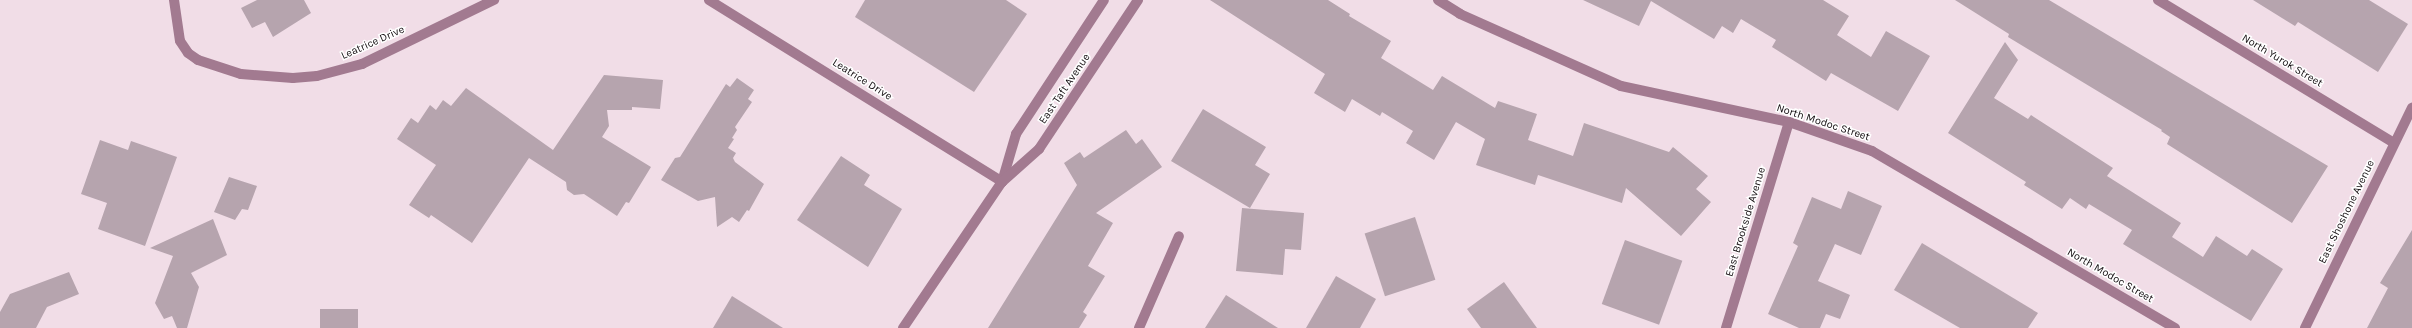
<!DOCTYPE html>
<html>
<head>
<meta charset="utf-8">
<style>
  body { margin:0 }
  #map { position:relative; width:2412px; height:328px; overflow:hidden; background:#f1dde7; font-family:Karla,sans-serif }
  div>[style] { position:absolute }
  .building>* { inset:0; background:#b6a4ae; transform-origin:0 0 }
  .minor>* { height:10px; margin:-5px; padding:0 5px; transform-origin:5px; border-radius:5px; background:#a27a90 }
  .tertiary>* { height:10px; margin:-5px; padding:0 5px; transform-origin:5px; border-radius:5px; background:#a27a90 }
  span { translate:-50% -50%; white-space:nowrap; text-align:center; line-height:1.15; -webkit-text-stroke:3px #fff; paint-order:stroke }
  .street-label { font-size:11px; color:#120c0f }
</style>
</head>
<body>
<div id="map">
  <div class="building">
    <div style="clip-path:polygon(257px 0,304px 0,311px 13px,273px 37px,265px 22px,252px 28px,241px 8px)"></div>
    <div style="clip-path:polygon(865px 0,1006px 0,1027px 14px,974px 92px,855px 17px)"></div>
    <div style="clip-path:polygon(1210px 0,1328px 0,1350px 14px,1349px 16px,1391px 41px,1381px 58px,1433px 90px,1442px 76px,1495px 108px,1498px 101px,1537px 114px,1528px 140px,1573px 156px,1584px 123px,1669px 152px,1673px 147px,1708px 176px,1696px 189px,1711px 202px,1681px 236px,1626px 188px,1622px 203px,1538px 175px,1535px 185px,1476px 165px,1485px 139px,1456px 122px,1434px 160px,1406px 143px,1413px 131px,1382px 112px,1380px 116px,1352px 99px,1345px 112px,1314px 93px,1325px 74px)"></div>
    <div style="clip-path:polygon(1583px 0,1823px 0,1849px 16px,1837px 35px,1871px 57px,1886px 31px,1930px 56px,1898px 111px,1831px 73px,1826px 81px,1772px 47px,1776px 40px,1741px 19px,1733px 33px,1722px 26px,1714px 39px,1651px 1px,1639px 26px)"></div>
    <div style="clip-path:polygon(1955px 0,2049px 0,2328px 166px,2292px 223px,2167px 144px,2170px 137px,2161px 131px,2162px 130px,2008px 37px,2009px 34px)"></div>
    <div style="clip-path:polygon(2253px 0,2369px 0,2408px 24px,2378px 72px,2298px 22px,2295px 26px)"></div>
    <div style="clip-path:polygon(2005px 42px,2018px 60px,1994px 98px,2028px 119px,2031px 115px,2113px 168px,2107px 176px,2181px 223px,2172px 237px,2203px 257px,2216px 236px,2247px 256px,2252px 249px,2283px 269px,2251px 321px,2123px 244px,2132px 230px,2089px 204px,2086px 209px,2070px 198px,2062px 209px,2024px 185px,2026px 182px,1948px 133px)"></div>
    <div style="clip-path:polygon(604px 75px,663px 80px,660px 109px,632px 107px,632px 110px,607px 110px,609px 126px,602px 137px,651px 167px,629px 203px,626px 202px,617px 216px,584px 194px,574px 195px,567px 190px,566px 182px,529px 158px,472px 243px,431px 215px,429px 218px,409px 205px,436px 165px,397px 139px,411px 118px,418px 123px,430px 105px,436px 110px,443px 100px,451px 106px,466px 88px,553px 150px)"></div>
    <div style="clip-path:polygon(737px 78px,754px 90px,748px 99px,752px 102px,735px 127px,737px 130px,732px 138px,734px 139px,728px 148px,736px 153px,733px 158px,735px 162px,764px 184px,749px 211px,747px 210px,739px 222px,732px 217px,717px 227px,715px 197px,698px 201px,661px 180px,675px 158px,680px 157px,726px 84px,730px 87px)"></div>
    <div style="clip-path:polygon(1203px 109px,1266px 147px,1255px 165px,1270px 174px,1250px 208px,1171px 161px)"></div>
    <div style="clip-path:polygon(1126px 130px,1136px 144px,1142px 139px,1162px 167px,1096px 213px,1113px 223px,1088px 266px,1105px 276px,1083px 312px,1087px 315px,1079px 328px,988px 328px,1077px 185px,1064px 163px,1080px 152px,1084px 158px)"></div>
    <div style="clip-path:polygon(100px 140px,128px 150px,131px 141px,177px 157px,145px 246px,98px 229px,107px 203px,81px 194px)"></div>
    <div style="clip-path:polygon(841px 156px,870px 175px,864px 185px,902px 209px,868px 267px,797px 220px)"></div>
    <div style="clip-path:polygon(229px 177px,257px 186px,248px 210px,242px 209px,235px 220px,214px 212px)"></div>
    <div style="clip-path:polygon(1848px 191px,1882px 206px,1861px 255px,1835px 244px,1818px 281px,1850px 295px,1840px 319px,1826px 314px,1820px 328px,1799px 328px,1768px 314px,1798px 246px,1793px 243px,1812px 197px,1841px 209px)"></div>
    <div style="clip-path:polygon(1242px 208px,1304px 213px,1301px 250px,1285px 249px,1283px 275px,1236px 271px)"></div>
    <div style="left:1415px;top:217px;width:66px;height:53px;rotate:72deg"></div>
    <div style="clip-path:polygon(213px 219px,227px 255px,191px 273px,199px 287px,187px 328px,177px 328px,172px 316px,164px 319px,155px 303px,173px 256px,150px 248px)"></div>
    <div style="clip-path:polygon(2412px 230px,2412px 328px,2367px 328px,2388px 288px,2380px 283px)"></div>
    <div style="left:1625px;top:240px;width:61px;height:68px;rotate:20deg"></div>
    <div style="clip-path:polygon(1922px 243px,2038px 313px,2028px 328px,1960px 328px,1894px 290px)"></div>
    <div style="clip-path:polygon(69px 272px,79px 294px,47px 307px,36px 328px,0 328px,0 312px,10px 294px)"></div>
    <div style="clip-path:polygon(1336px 276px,1376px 299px,1360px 328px,1306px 328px)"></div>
    <div style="clip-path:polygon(1504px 282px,1537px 328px,1481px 328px,1467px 309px)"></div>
    <div style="clip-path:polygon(1226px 295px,1278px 328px,1205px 328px)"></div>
    <div style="clip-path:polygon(732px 296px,783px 328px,713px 328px)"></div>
    <div style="left:320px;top:309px;width:38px;height:19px"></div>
  </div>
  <div class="minor">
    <div style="left:174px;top:0;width:41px;rotate:81.7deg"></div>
    <div style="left:180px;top:41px;width:14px;rotate:56deg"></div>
    <div style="left:188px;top:53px;width:12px;rotate:35deg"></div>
    <div style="left:198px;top:60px;width:45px;rotate:18deg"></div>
    <div style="left:241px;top:74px;width:52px;rotate:4.4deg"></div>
    <div style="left:293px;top:78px;width:24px;rotate:-5deg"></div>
    <div style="left:317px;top:76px;width:47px;rotate:-14.9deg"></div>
    <div style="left:362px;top:64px;width:147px;rotate:-25.9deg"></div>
    <div style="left:709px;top:0;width:345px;rotate:31.8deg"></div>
    <div style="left:1438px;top:0;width:26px;rotate:32deg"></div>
    <div style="left:1460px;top:14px;width:176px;rotate:24.1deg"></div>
    <div style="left:1621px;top:86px;width:172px;rotate:12.1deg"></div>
    <div style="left:1789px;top:122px;width:88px;rotate:19.3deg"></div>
    <div style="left:1872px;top:151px;width:351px;rotate:30.3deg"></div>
    <div style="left:2158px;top:0;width:276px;rotate:31.2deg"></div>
    <div style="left:1139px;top:328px;width:100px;rotate:-66.5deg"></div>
    <div style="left:1726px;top:328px;width:215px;rotate:-73deg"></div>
    <div style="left:2305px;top:328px;width:245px;rotate:-64.1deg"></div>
  </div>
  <div class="tertiary">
    <div style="left:1002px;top:182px;width:50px;rotate:-73.7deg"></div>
    <div style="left:1016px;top:134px;width:160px;rotate:-56.7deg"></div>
    <div style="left:903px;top:328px;width:176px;rotate:-55.9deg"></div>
    <div style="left:1002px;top:182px;width:50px;rotate:-41.7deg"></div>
    <div style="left:1039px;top:149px;width:179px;rotate:-56.4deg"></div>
  </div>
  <div class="street-label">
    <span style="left:373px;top:43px;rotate:-24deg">Leatrice Drive</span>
    <span style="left:2282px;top:61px;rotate:31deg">North Yurok Street</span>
    <span style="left:862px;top:80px;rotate:32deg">Leatrice Drive</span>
    <span style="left:1065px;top:89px;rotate:-56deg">East Taft Avenue</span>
    <span style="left:1823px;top:123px;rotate:18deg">North Modoc Street</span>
    <span style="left:2347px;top:212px;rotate:-64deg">East Shoshone Avenue</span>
    <span style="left:1746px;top:222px;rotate:-73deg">East Brookside Avenue</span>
    <span style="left:2110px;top:276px;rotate:30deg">North Modoc Street</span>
  </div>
</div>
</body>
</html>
